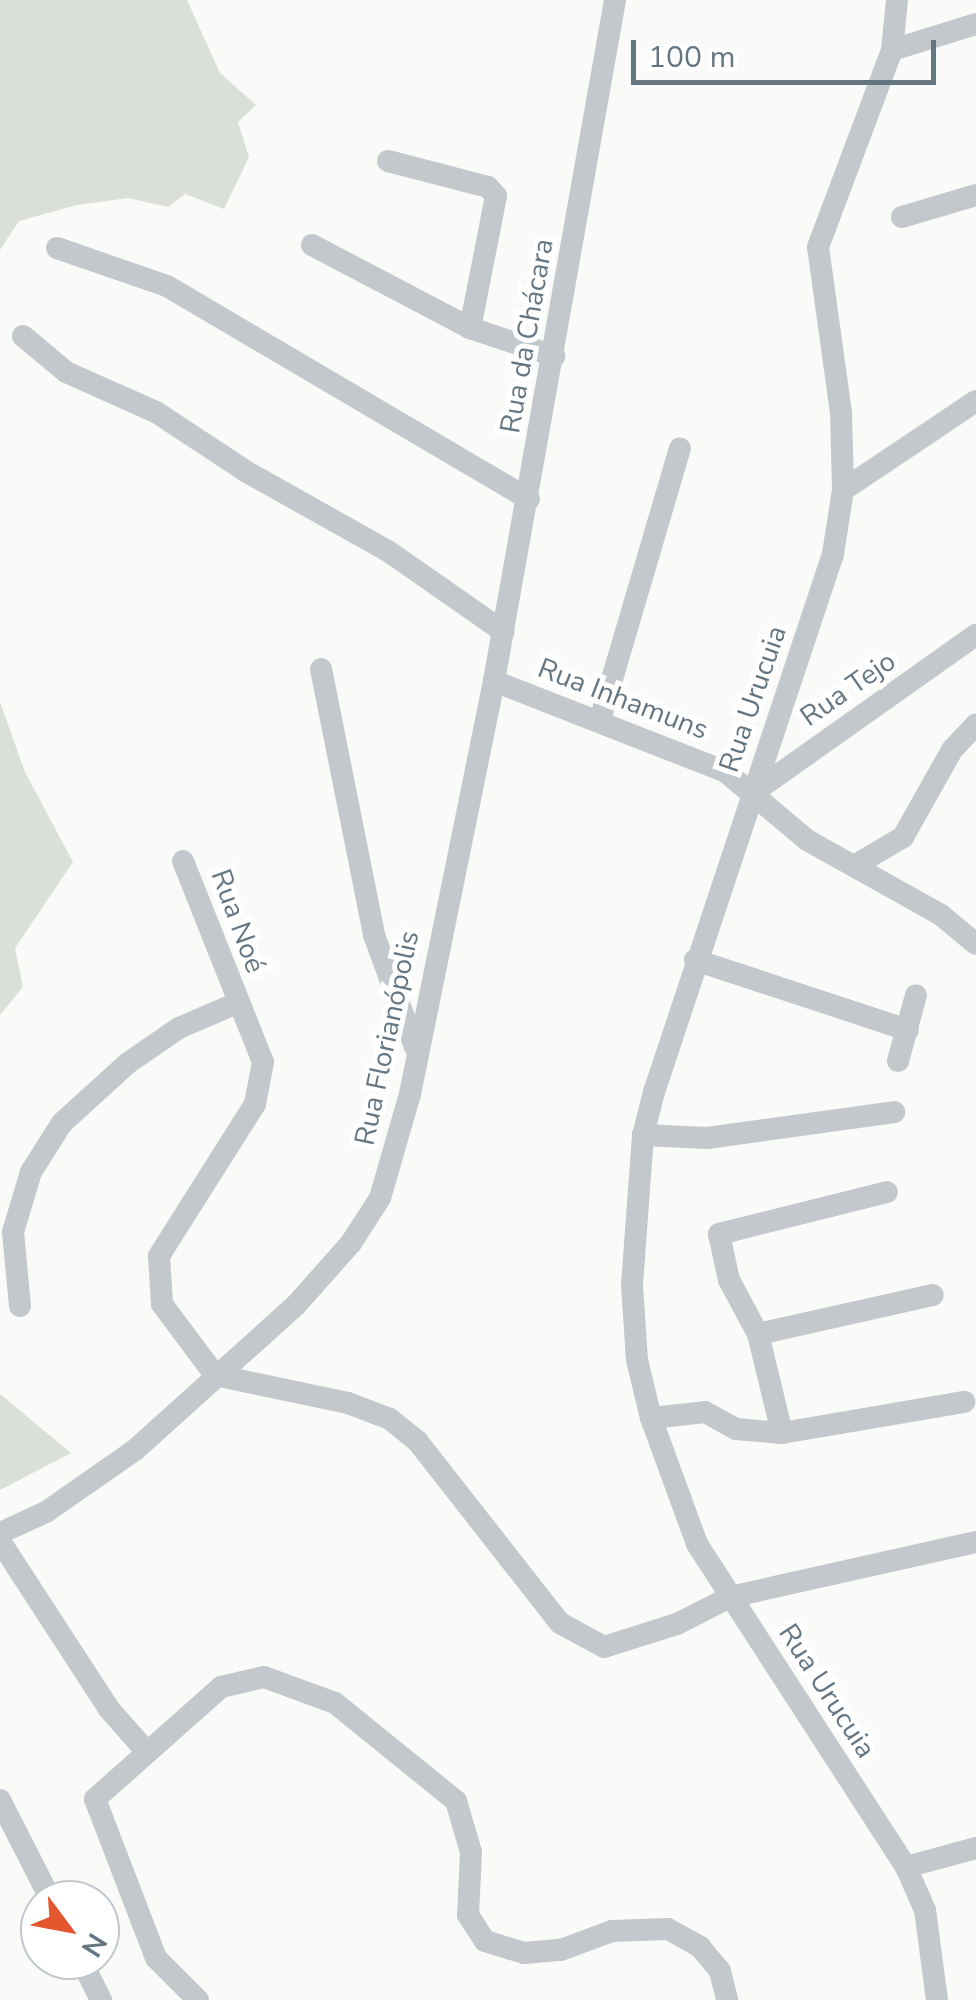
<!DOCTYPE html>
<html>
<head>
<meta charset="utf-8">
<style>
  body { margin:0 }
  #map { position:relative; width:976px; height:2000px; overflow:hidden; background:#fafaf8; font-family:"Nunito Sans",sans-serif }
  div>[style] { position:absolute }
  .green>* { inset:0; background:#dadfd7 }
  .minor>* { height:22px; margin:-11px; padding:0 11px; transform-origin:11px; border-radius:11px; background:#c3c8cc }
  span { translate:-50% -50%; white-space:nowrap; text-align:center; line-height:1.15; -webkit-text-stroke:10px #fff; paint-order:stroke }
  .street-label { font-size:28px; color:#657683 }
  .north { position:absolute; left:20px; top:1880px; width:100px; height:100px; box-sizing:border-box; background:#fff; border:2px solid #c1c8cd; border-radius:50%; rotate:122deg; font-size:28px; font-weight:700; line-height:40px; text-align:center; color:#657683 }
  .north::after { content:''; display:block; margin:auto; width:35px; height:45px; background:#e4572e; clip-path:polygon(50% 0,100% 100%,50% 72%,0 100%) }
  .scale { position:absolute; left:631px; top:40px; width:305px; height:45px; box-sizing:border-box; border:5px solid #657683; border-top:0; padding-left:12px; font-size:30px; line-height:35px; white-space:nowrap; color:#657683; -webkit-text-stroke:8px #fff; paint-order:stroke }
</style>
</head>
<body>
<div id="map">
  <div class="green">
    <div style="clip-path:polygon(0 0,187px 0,220px 73px,256px 105px,238px 122px,249px 157px,224px 209px,185px 194px,168px 207px,128px 198px,77px 205px,19px 221px,0 250px)"></div>
    <div style="clip-path:polygon(0 702px,25px 772px,73px 862px,15px 948px,23px 987px,0 1015px)"></div>
    <div style="clip-path:polygon(0 1394px,71px 1453px,0 1490px)"></div>
  </div>
  <div class="minor">
    <div style="left:897px;top:0;width:50px;rotate:95.7deg"></div>
    <div style="left:892px;top:50px;width:210px;rotate:110.6deg"></div>
    <div style="left:818px;top:247px;width:168px;rotate:82.1deg"></div>
    <div style="left:841px;top:413px;width:77px;rotate:88.5deg"></div>
    <div style="left:843px;top:490px;width:65px;rotate:98.9deg"></div>
    <div style="left:833px;top:554px;width:567px;rotate:108.4deg"></div>
    <div style="left:654px;top:1092px;width:44px;rotate:104.3deg"></div>
    <div style="left:643px;top:1135px;width:150px;rotate:94.2deg"></div>
    <div style="left:632px;top:1285px;width:75px;rotate:86.2deg"></div>
    <div style="left:637px;top:1360px;width:60px;rotate:76.4deg"></div>
    <div style="left:651px;top:1418px;width:134px;rotate:69.9deg"></div>
    <div style="left:697px;top:1544px;width:385px;rotate:57.1deg"></div>
    <div style="left:906px;top:1867px;width:47px;rotate:66.2deg"></div>
    <div style="left:925px;top:1910px;width:91px;rotate:82.4deg"></div>
    <div style="left:892px;top:50px;width:88px;rotate:-17.2deg"></div>
    <div style="left:388px;top:161px;width:103px;rotate:14.6deg"></div>
    <div style="left:488px;top:187px;width:12px;rotate:48deg"></div>
    <div style="left:496px;top:196px;width:135px;rotate:101.1deg"></div>
    <div style="left:902px;top:217px;width:77px;rotate:-16.6deg"></div>
    <div style="left:312px;top:245px;width:178px;rotate:27.7deg"></div>
    <div style="left:470px;top:328px;width:89px;rotate:18.4deg"></div>
    <div style="left:57px;top:248px;width:116px;rotate:19.1deg"></div>
    <div style="left:167px;top:286px;width:420px;rotate:30.5deg"></div>
    <div style="left:23px;top:336px;width:56px;rotate:39.9deg"></div>
    <div style="left:66px;top:372px;width:98px;rotate:24deg"></div>
    <div style="left:156px;top:412px;width:109px;rotate:33.4deg"></div>
    <div style="left:247px;top:472px;width:162px;rotate:29.3deg"></div>
    <div style="left:388px;top:551px;width:141px;rotate:34.9deg"></div>
    <div style="left:843px;top:490px;width:160px;rotate:-33.8deg"></div>
    <div style="left:321px;top:669px;width:271px;rotate:78.7deg"></div>
    <div style="left:374px;top:935px;width:119px;rotate:69.9deg"></div>
    <div style="left:494px;top:681px;width:249px;rotate:21.4deg"></div>
    <div style="left:726px;top:772px;width:106px;rotate:40deg"></div>
    <div style="left:807px;top:840px;width:154px;rotate:29.2deg"></div>
    <div style="left:941px;top:915px;width:45px;rotate:39.6deg"></div>
    <div style="left:600px;top:720px;width:283px;rotate:-73.6deg"></div>
    <div style="left:754px;top:792px;width:272px;rotate:-35.3deg"></div>
    <div style="left:183px;top:861px;width:216px;rotate:68.3deg"></div>
    <div style="left:263px;top:1062px;width:43px;rotate:100.8deg"></div>
    <div style="left:255px;top:1104px;width:180px;rotate:122.3deg"></div>
    <div style="left:159px;top:1256px;width:48px;rotate:86.4deg"></div>
    <div style="left:162px;top:1304px;width:89px;rotate:53.3deg"></div>
    <div style="left:215px;top:1375px;width:136px;rotate:11.9deg"></div>
    <div style="left:348px;top:1403px;width:45px;rotate:20.9deg"></div>
    <div style="left:390px;top:1419px;width:36px;rotate:39deg"></div>
    <div style="left:418px;top:1442px;width:230px;rotate:51.9deg"></div>
    <div style="left:560px;top:1623px;width:50px;rotate:28.6deg"></div>
    <div style="left:604px;top:1647px;width:77px;rotate:-17.5deg"></div>
    <div style="left:677px;top:1624px;width:59px;rotate:-27deg"></div>
    <div style="left:730px;top:1597px;width:252px;rotate:-12.6deg"></div>
    <div style="left:854px;top:866px;width:57px;rotate:-30.6deg"></div>
    <div style="left:903px;top:837px;width:100px;rotate:-60.6deg"></div>
    <div style="left:952px;top:750px;width:35px;rotate:-47deg"></div>
    <div style="left:695px;top:960px;width:224px;rotate:18.2deg"></div>
    <div style="left:898px;top:1061px;width:68px;rotate:-74.7deg"></div>
    <div style="left:643px;top:1135px;width:64px;rotate:2.7deg"></div>
    <div style="left:707px;top:1138px;width:189px;rotate:-7.9deg"></div>
    <div style="left:20px;top:1306px;width:74px;rotate:-95.4deg"></div>
    <div style="left:13px;top:1232px;width:63px;rotate:-73.3deg"></div>
    <div style="left:31px;top:1172px;width:58px;rotate:-57.7deg"></div>
    <div style="left:62px;top:1123px;width:89px;rotate:-42.3deg"></div>
    <div style="left:128px;top:1063px;width:62px;rotate:-34.5deg"></div>
    <div style="left:179px;top:1028px;width:63px;rotate:-23.3deg"></div>
    <div style="left:758px;top:1334px;width:179px;rotate:-12.6deg"></div>
    <div style="left:651px;top:1418px;width:54px;rotate:-6.3deg"></div>
    <div style="left:705px;top:1412px;width:35px;rotate:29deg"></div>
    <div style="left:736px;top:1429px;width:46px;rotate:5deg"></div>
    <div style="left:782px;top:1433px;width:185px;rotate:-9.7deg"></div>
    <div style="left:782px;top:1433px;width:102px;rotate:-103.6deg"></div>
    <div style="left:758px;top:1334px;width:61px;rotate:-118.2deg"></div>
    <div style="left:729px;top:1280px;width:47px;rotate:-102.3deg"></div>
    <div style="left:719px;top:1234px;width:173px;rotate:-14deg"></div>
    <div style="left:0;top:1533px;width:51px;rotate:-24.5deg"></div>
    <div style="left:46px;top:1512px;width:108px;rotate:-34.9deg"></div>
    <div style="left:135px;top:1450px;width:217px;rotate:-42deg"></div>
    <div style="left:296px;top:1305px;width:83px;rotate:-48.4deg"></div>
    <div style="left:351px;top:1243px;width:54px;rotate:-57.2deg"></div>
    <div style="left:380px;top:1198px;width:108px;rotate:-73.9deg"></div>
    <div style="left:410px;top:1094px;width:421px;rotate:-78.5deg"></div>
    <div style="left:494px;top:681px;width:692px;rotate:-79.92deg"></div>
    <div style="left:0;top:1541px;width:200px;rotate:57deg"></div>
    <div style="left:109px;top:1709px;width:56px;rotate:48.6deg"></div>
    <div style="left:0;top:1800px;width:112px;rotate:63deg"></div>
    <div style="left:906px;top:1867px;width:73px;rotate:-15.2deg"></div>
    <div style="left:81px;top:1960px;width:45px;rotate:63.4deg"></div>
    <div style="left:198px;top:2000px;width:59px;rotate:-135deg"></div>
    <div style="left:156px;top:1958px;width:170px;rotate:-111deg"></div>
    <div style="left:95px;top:1799px;width:169px;rotate:-41.6deg"></div>
    <div style="left:221px;top:1687px;width:44px;rotate:-13.1deg"></div>
    <div style="left:264px;top:1677px;width:76px;rotate:20.1deg"></div>
    <div style="left:335px;top:1703px;width:156px;rotate:39deg"></div>
    <div style="left:456px;top:1801px;width:53px;rotate:73.6deg"></div>
    <div style="left:471px;top:1852px;width:63px;rotate:92.7deg"></div>
    <div style="left:468px;top:1915px;width:31px;rotate:57deg"></div>
    <div style="left:485px;top:1941px;width:41px;rotate:17.1deg"></div>
    <div style="left:524px;top:1953px;width:37px;rotate:-5deg"></div>
    <div style="left:561px;top:1950px;width:54px;rotate:-20.4deg"></div>
    <div style="left:612px;top:1931px;width:56px;rotate:-2deg"></div>
    <div style="left:668px;top:1929px;width:37px;rotate:29deg"></div>
    <div style="left:700px;top:1947px;width:31px;rotate:50deg"></div>
    <div style="left:720px;top:1971px;width:30px;rotate:76deg"></div>
  </div>
  <div class="street-label">
    <span style="left:527px;top:336px;rotate:-80deg">Rua da Chácara</span>
    <span style="left:848px;top:689px;rotate:-35deg">Rua Tejo</span>
    <span style="left:623px;top:699px;rotate:21deg">Rua Inhamuns</span>
    <span style="left:753px;top:699px;rotate:-71deg">Rua Urucuia</span>
    <span style="left:238px;top:921px;rotate:70deg">Rua Noé</span>
    <span style="left:387px;top:1038px;rotate:-78deg">Rua Florianópolis</span>
    <span style="left:827px;top:1691px;rotate:57deg">Rua Urucuia</span>
  </div>
  <div class="north">N</div>
  <div class="scale">100 m</div>
</div>
</body>
</html>
